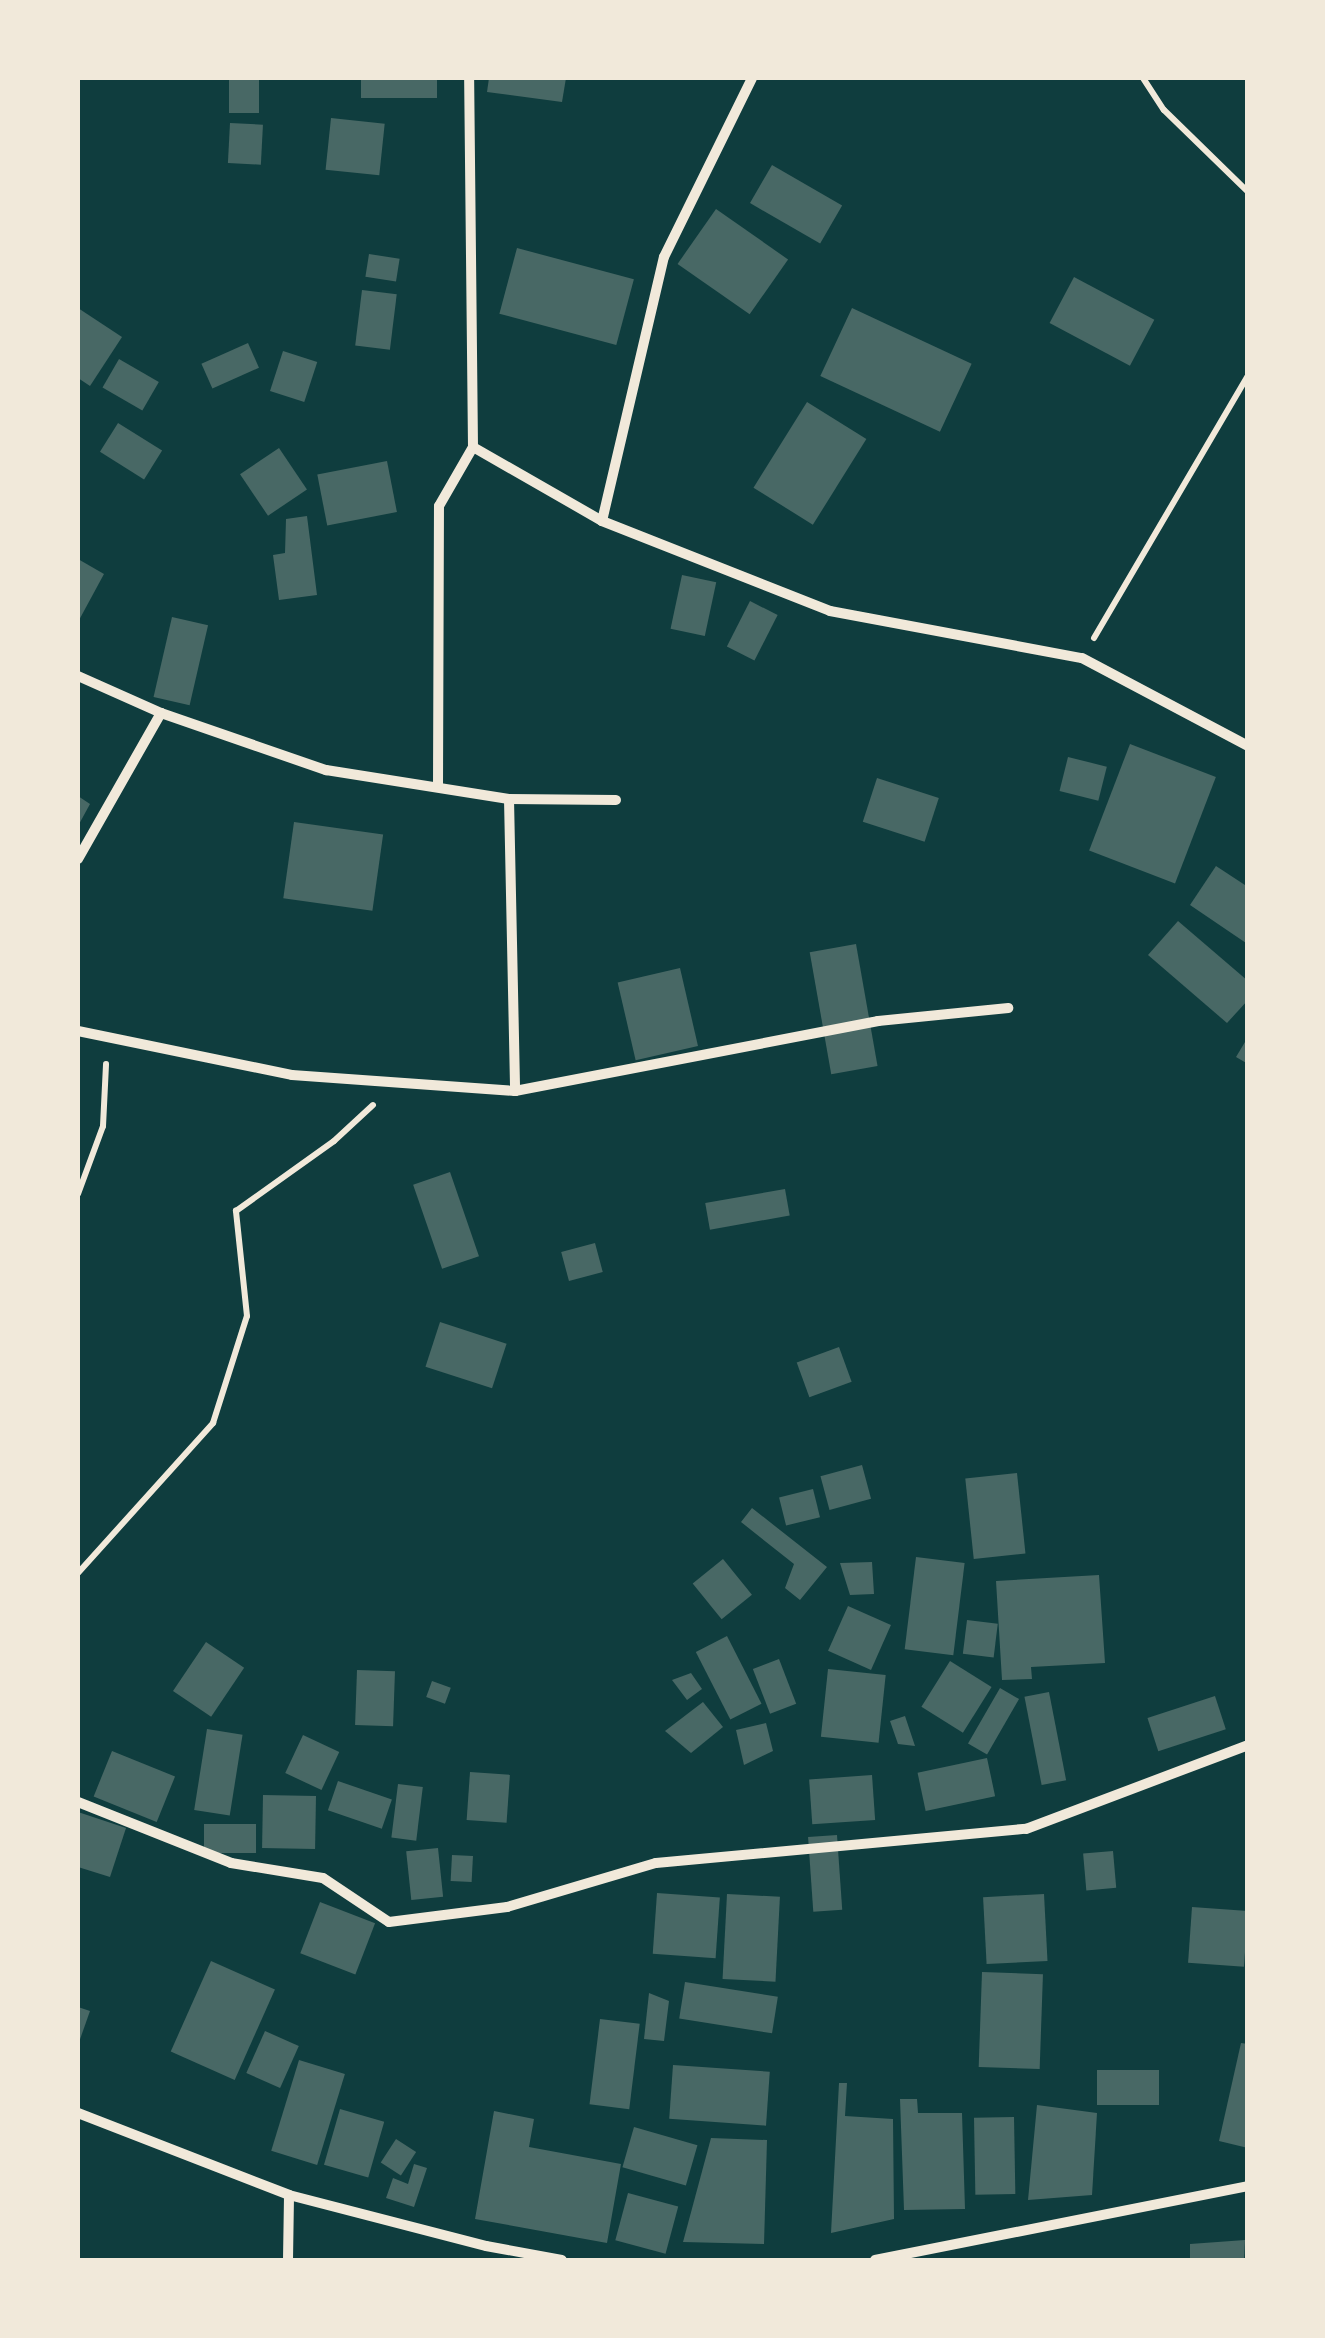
<!DOCTYPE html>
<html>
<head>
<meta charset="utf-8">
<style>
  body { margin:0 }
  #map { position:relative; width:1325px; height:2338px; overflow:hidden; background:#0f3d3e; font-family:Poppins,sans-serif }
  div>[style] { position:absolute }
  .building>* { inset:0; background:#486865; transform-origin:0 0 }
  .path>* { height:6px; margin:-3px; padding:0 3px; transform-origin:3px; border-radius:3px; background:#f1e9da }
  .minor>* { height:10px; margin:-5px; padding:0 5px; transform-origin:5px; border-radius:5px; background:#f1e9da }
  span { translate:-50% -50%; white-space:nowrap; text-align:center; line-height:1.15; -webkit-text-stroke:10px #f1e9da; paint-order:stroke }
  .frame { position:absolute; inset:0; border:80px solid #f1e9da; pointer-events:none }
</style>
</head>
<body>
<div id="map">
  <div class="building">
    <div style="left:229px;top:78px;width:30px;height:35px"></div>
    <div style="left:361px;top:78px;width:76px;height:20px"></div>
    <div style="clip-path:polygon(489px 78px,566px 78px,562px 102px,487px 92px)"></div>
    <div style="left:331px;top:118px;width:54px;height:52px;rotate:6deg"></div>
    <div style="left:230px;top:123px;width:33px;height:40px;rotate:3deg"></div>
    <div style="left:772px;top:165px;width:81px;height:44px;rotate:30deg"></div>
    <div style="left:716px;top:209px;width:88px;height:67px;rotate:35deg"></div>
    <div style="left:517px;top:248px;width:121px;height:68px;rotate:15deg"></div>
    <div style="left:369px;top:254px;width:31px;height:23px;rotate:9deg"></div>
    <div style="left:1074px;top:277px;width:91px;height:52px;rotate:28deg"></div>
    <div style="left:362px;top:290px;width:35px;height:56px;rotate:7deg"></div>
    <div style="clip-path:polygon(78px 308px,122px 337px,90px 386px,78px 378px)"></div>
    <div style="left:852px;top:308px;width:132px;height:75px;rotate:25deg"></div>
    <div style="left:248px;top:343px;width:27px;height:51px;rotate:66deg"></div>
    <div style="left:283px;top:351px;width:36px;height:42px;rotate:18deg"></div>
    <div style="left:119px;top:359px;width:46px;height:33px;rotate:30deg"></div>
    <div style="left:807px;top:402px;width:70px;height:101px;rotate:32deg"></div>
    <div style="left:118px;top:423px;width:52px;height:34px;rotate:32deg"></div>
    <div style="left:279px;top:448px;width:50px;height:47px;rotate:56deg"></div>
    <div style="left:387px;top:461px;width:52px;height:71px;rotate:79deg"></div>
    <div style="clip-path:polygon(307px 516px,317px 595px,279px 600px,273px 555px,285px 553px,286px 519px)"></div>
    <div style="clip-path:polygon(78px 559px,104px 574px,78px 622px)"></div>
    <div style="left:682px;top:575px;width:35px;height:55px;rotate:12deg"></div>
    <div style="left:750px;top:601px;width:31px;height:51px;rotate:27deg"></div>
    <div style="left:172px;top:617px;width:37px;height:82px;rotate:13deg"></div>
    <div style="left:1130px;top:744px;width:92px;height:114px;rotate:21deg"></div>
    <div style="left:1068px;top:757px;width:40px;height:35px;rotate:14deg"></div>
    <div style="left:877px;top:778px;width:65px;height:46px;rotate:18deg"></div>
    <div style="clip-path:polygon(78px 796px,90px 804px,78px 826px)"></div>
    <div style="left:294px;top:822px;width:90px;height:77px;rotate:8deg"></div>
    <div style="clip-path:polygon(1216px 866px,1248px 887px,1246px 943px,1190px 905px)"></div>
    <div style="clip-path:polygon(1178px 921px,1248px 981px,1248px 1000px,1227px 1023px,1148px 955px)"></div>
    <div style="left:856px;top:944px;width:124px;height:47px;rotate:80deg"></div>
    <div style="left:680px;top:968px;width:80px;height:64px;rotate:77deg"></div>
    <div style="clip-path:polygon(1248px 1037px,1248px 1064px,1236px 1057px)"></div>
    <div style="left:450px;top:1172px;width:89px;height:39px;rotate:71deg"></div>
    <div style="left:785px;top:1189px;width:27px;height:81px;rotate:80deg"></div>
    <div style="left:595px;top:1243px;width:30px;height:35px;rotate:75deg"></div>
    <div style="left:440px;top:1322px;width:70px;height:47px;rotate:18deg"></div>
    <div style="left:839px;top:1347px;width:37px;height:45px;rotate:70deg"></div>
    <div style="left:862px;top:1465px;width:35px;height:43px;rotate:75deg"></div>
    <div style="left:1017px;top:1473px;width:81px;height:52px;rotate:84deg"></div>
    <div style="left:813px;top:1489px;width:29px;height:35px;rotate:76deg"></div>
    <div style="clip-path:polygon(752px 1508px,827px 1567px,800px 1600px,785px 1588px,794px 1564px,741px 1522px)"></div>
    <div style="left:916px;top:1557px;width:49px;height:93px;rotate:7deg"></div>
    <div style="left:723px;top:1559px;width:46px;height:39px;rotate:51deg"></div>
    <div style="clip-path:polygon(872px 1562px,874px 1594px,850px 1595px,840px 1563px)"></div>
    <div style="clip-path:polygon(1099px 1575px,1105px 1663px,1031px 1667px,1032px 1679px,1002px 1680px,996px 1581px)"></div>
    <div style="left:848px;top:1606px;width:47px;height:49px;rotate:24deg"></div>
    <div style="left:967px;top:1620px;width:31px;height:34px;rotate:7deg"></div>
    <div style="left:727px;top:1636px;width:76px;height:35px;rotate:63deg"></div>
    <div style="left:206px;top:1642px;width:46px;height:59px;rotate:34deg"></div>
    <div style="left:779px;top:1659px;width:48px;height:28px;rotate:69deg"></div>
    <div style="left:950px;top:1661px;width:49px;height:54px;rotate:32deg"></div>
    <div style="left:828px;top:1669px;width:58px;height:68px;rotate:6deg"></div>
    <div style="left:357px;top:1670px;width:38px;height:55px;rotate:2deg"></div>
    <div style="clip-path:polygon(691px 1673px,702px 1689px,687px 1700px,672px 1680px)"></div>
    <div style="left:432px;top:1681px;width:20px;height:17px;rotate:20deg"></div>
    <div style="left:1000px;top:1688px;width:22px;height:64px;rotate:30deg"></div>
    <div style="left:1049px;top:1692px;width:90px;height:25px;rotate:79deg"></div>
    <div style="left:1215px;top:1696px;width:35px;height:71px;rotate:72deg"></div>
    <div style="clip-path:polygon(703px 1702px,723px 1727px,691px 1753px,665px 1731px)"></div>
    <div style="clip-path:polygon(905px 1716px,915px 1746px,898px 1744px,890px 1721px)"></div>
    <div style="clip-path:polygon(766px 1723px,773px 1751px,744px 1765px,736px 1730px)"></div>
    <div style="left:207px;top:1729px;width:36px;height:82px;rotate:9deg"></div>
    <div style="left:303px;top:1735px;width:40px;height:42px;rotate:25deg"></div>
    <div style="left:112px;top:1751px;width:68px;height:49px;rotate:22deg"></div>
    <div style="left:987px;top:1758px;width:39px;height:71px;rotate:78deg"></div>
    <div style="left:470px;top:1772px;width:40px;height:48px;rotate:4deg"></div>
    <div style="left:872px;top:1775px;width:45px;height:63px;rotate:86deg"></div>
    <div style="left:338px;top:1781px;width:57px;height:31px;rotate:19deg"></div>
    <div style="left:398px;top:1784px;width:25px;height:54px;rotate:7deg"></div>
    <div style="left:263px;top:1795px;width:53px;height:53px;rotate:1deg"></div>
    <div style="clip-path:polygon(78px 1812px,126px 1828px,110px 1877px,78px 1867px)"></div>
    <div style="left:204px;top:1824px;width:52px;height:29px"></div>
    <div style="left:837px;top:1835px;width:75px;height:29px;rotate:86deg"></div>
    <div style="left:438px;top:1848px;width:49px;height:32px;rotate:84deg"></div>
    <div style="left:1113px;top:1851px;width:37px;height:30px;rotate:85deg"></div>
    <div style="left:452px;top:1855px;width:21px;height:26px;rotate:3deg"></div>
    <div style="left:657px;top:1893px;width:63px;height:61px;rotate:4deg"></div>
    <div style="left:727px;top:1894px;width:53px;height:85px;rotate:3deg"></div>
    <div style="left:1044px;top:1894px;width:67px;height:61px;rotate:87deg"></div>
    <div style="left:320px;top:1902px;width:59px;height:55px;rotate:21deg"></div>
    <div style="left:1192px;top:1907px;width:56px;height:56px;rotate:4deg"></div>
    <div style="left:211px;top:1961px;width:70px;height:99px;rotate:24deg"></div>
    <div style="left:982px;top:1972px;width:61px;height:95px;rotate:2deg"></div>
    <div style="left:685px;top:1982px;width:94px;height:37px;rotate:9deg"></div>
    <div style="clip-path:polygon(649px 1993px,669px 2001px,664px 2041px,644px 2039px)"></div>
    <div style="clip-path:polygon(78px 2007px,90px 2011px,78px 2045px)"></div>
    <div style="left:600px;top:2019px;width:40px;height:86px;rotate:7deg"></div>
    <div style="left:265px;top:2031px;width:37px;height:46px;rotate:24deg"></div>
    <div style="clip-path:polygon(1241px 2043px,1248px 2044px,1248px 2148px,1219px 2141px)"></div>
    <div style="left:299px;top:2060px;width:48px;height:95px;rotate:17deg"></div>
    <div style="left:673px;top:2065px;width:97px;height:54px;rotate:4deg"></div>
    <div style="left:1097px;top:2070px;width:62px;height:35px"></div>
    <div style="clip-path:polygon(839px 2083px,847px 2083px,845px 2116px,893px 2119px,894px 2219px,831px 2233px)"></div>
    <div style="clip-path:polygon(900px 2099px,917px 2099px,918px 2113px,962px 2113px,965px 2209px,904px 2210px)"></div>
    <div style="clip-path:polygon(1037px 2105px,1097px 2113px,1092px 2195px,1028px 2200px)"></div>
    <div style="left:340px;top:2109px;width:46px;height:58px;rotate:16deg"></div>
    <div style="clip-path:polygon(494px 2111px,534px 2119px,529px 2147px,621px 2164px,607px 2243px,475px 2219px)"></div>
    <div style="left:1014px;top:2117px;width:77px;height:40px;rotate:89deg"></div>
    <div style="left:634px;top:2127px;width:66px;height:42px;rotate:16deg"></div>
    <div style="clip-path:polygon(711px 2138px,767px 2140px,764px 2244px,683px 2242px)"></div>
    <div style="left:396px;top:2139px;width:24px;height:28px;rotate:33deg"></div>
    <div style="clip-path:polygon(414px 2164px,427px 2168px,414px 2207px,386px 2198px,393px 2178px,408px 2184px)"></div>
    <div style="left:628px;top:2193px;width:52px;height:49px;rotate:15deg"></div>
    <div style="clip-path:polygon(1245px 2240px,1244px 2260px,1190px 2260px,1190px 2244px)"></div>
  </div>
  <div class="path">
    <div style="left:1143px;top:78px;width:38px;rotate:57deg"></div>
    <div style="left:1164px;top:110px;width:117px;rotate:44.3deg"></div>
    <div style="left:1094px;top:638px;width:304px;rotate:-59.6deg"></div>
    <div style="left:78px;top:1194px;width:72px;rotate:-69.8deg"></div>
    <div style="left:103px;top:1126px;width:62px;rotate:-87.2deg"></div>
    <div style="left:78px;top:1573px;width:202px;rotate:-48deg"></div>
    <div style="left:213px;top:1423px;width:112px;rotate:-72.4deg"></div>
    <div style="left:247px;top:1316px;width:106px;rotate:-96deg"></div>
    <div style="left:236px;top:1211px;width:120px;rotate:-35.5deg"></div>
    <div style="left:334px;top:1141px;width:53px;rotate:-42.7deg"></div>
  </div>
  <div class="minor">
    <div style="left:473px;top:447px;width:149px;rotate:29.8deg"></div>
    <div style="left:602px;top:521px;width:245px;rotate:21.5deg"></div>
    <div style="left:830px;top:611px;width:256px;rotate:10.6deg"></div>
    <div style="left:1082px;top:658px;width:188px;rotate:27.9deg"></div>
    <div style="left:602px;top:521px;width:271px;rotate:-76.8deg"></div>
    <div style="left:664px;top:257px;width:199px;rotate:-63.8deg"></div>
    <div style="left:78px;top:676px;width:91px;rotate:24deg"></div>
    <div style="left:438px;top:787px;width:281px;rotate:-89.8deg"></div>
    <div style="left:439px;top:506px;width:68px;rotate:-60deg"></div>
    <div style="left:473px;top:447px;width:369px;rotate:-90.6deg"></div>
    <div style="left:509px;top:799px;width:292px;rotate:88.8deg"></div>
    <div style="left:78px;top:859px;width:168px;rotate:-60.4deg"></div>
    <div style="left:161px;top:713px;width:175px;rotate:19.1deg"></div>
    <div style="left:326px;top:770px;width:185px;rotate:9deg"></div>
    <div style="left:509px;top:799px;width:107px;rotate:0.5deg"></div>
    <div style="left:78px;top:1031px;width:218px;rotate:11.6deg"></div>
    <div style="left:292px;top:1075px;width:224px;rotate:4.1deg"></div>
    <div style="left:515px;top:1091px;width:370px;rotate:-10.9deg"></div>
    <div style="left:878px;top:1021px;width:131px;rotate:-5.7deg"></div>
    <div style="left:78px;top:1802px;width:165px;rotate:21.7deg"></div>
    <div style="left:231px;top:1863px;width:93px;rotate:9.3deg"></div>
    <div style="left:323px;top:1878px;width:79px;rotate:33.7deg"></div>
    <div style="left:389px;top:1922px;width:119px;rotate:-7.2deg"></div>
    <div style="left:507px;top:1907px;width:155px;rotate:-16.5deg"></div>
    <div style="left:656px;top:1863px;width:372px;rotate:-5.3deg"></div>
    <div style="left:1026px;top:1829px;width:237px;rotate:-20.7deg"></div>
    <div style="left:78px;top:2113px;width:226px;rotate:21.2deg"></div>
    <div style="left:289px;top:2195px;width:203px;rotate:14.5deg"></div>
    <div style="left:486px;top:2246px;width:77px;rotate:10.4deg"></div>
    <div style="left:288px;top:2260px;width:65px;rotate:-89.1deg"></div>
    <div style="left:875px;top:2260px;width:380px;rotate:-11.2deg"></div>
  </div>
  <div class="frame"></div>
</div>
</body>
</html>
